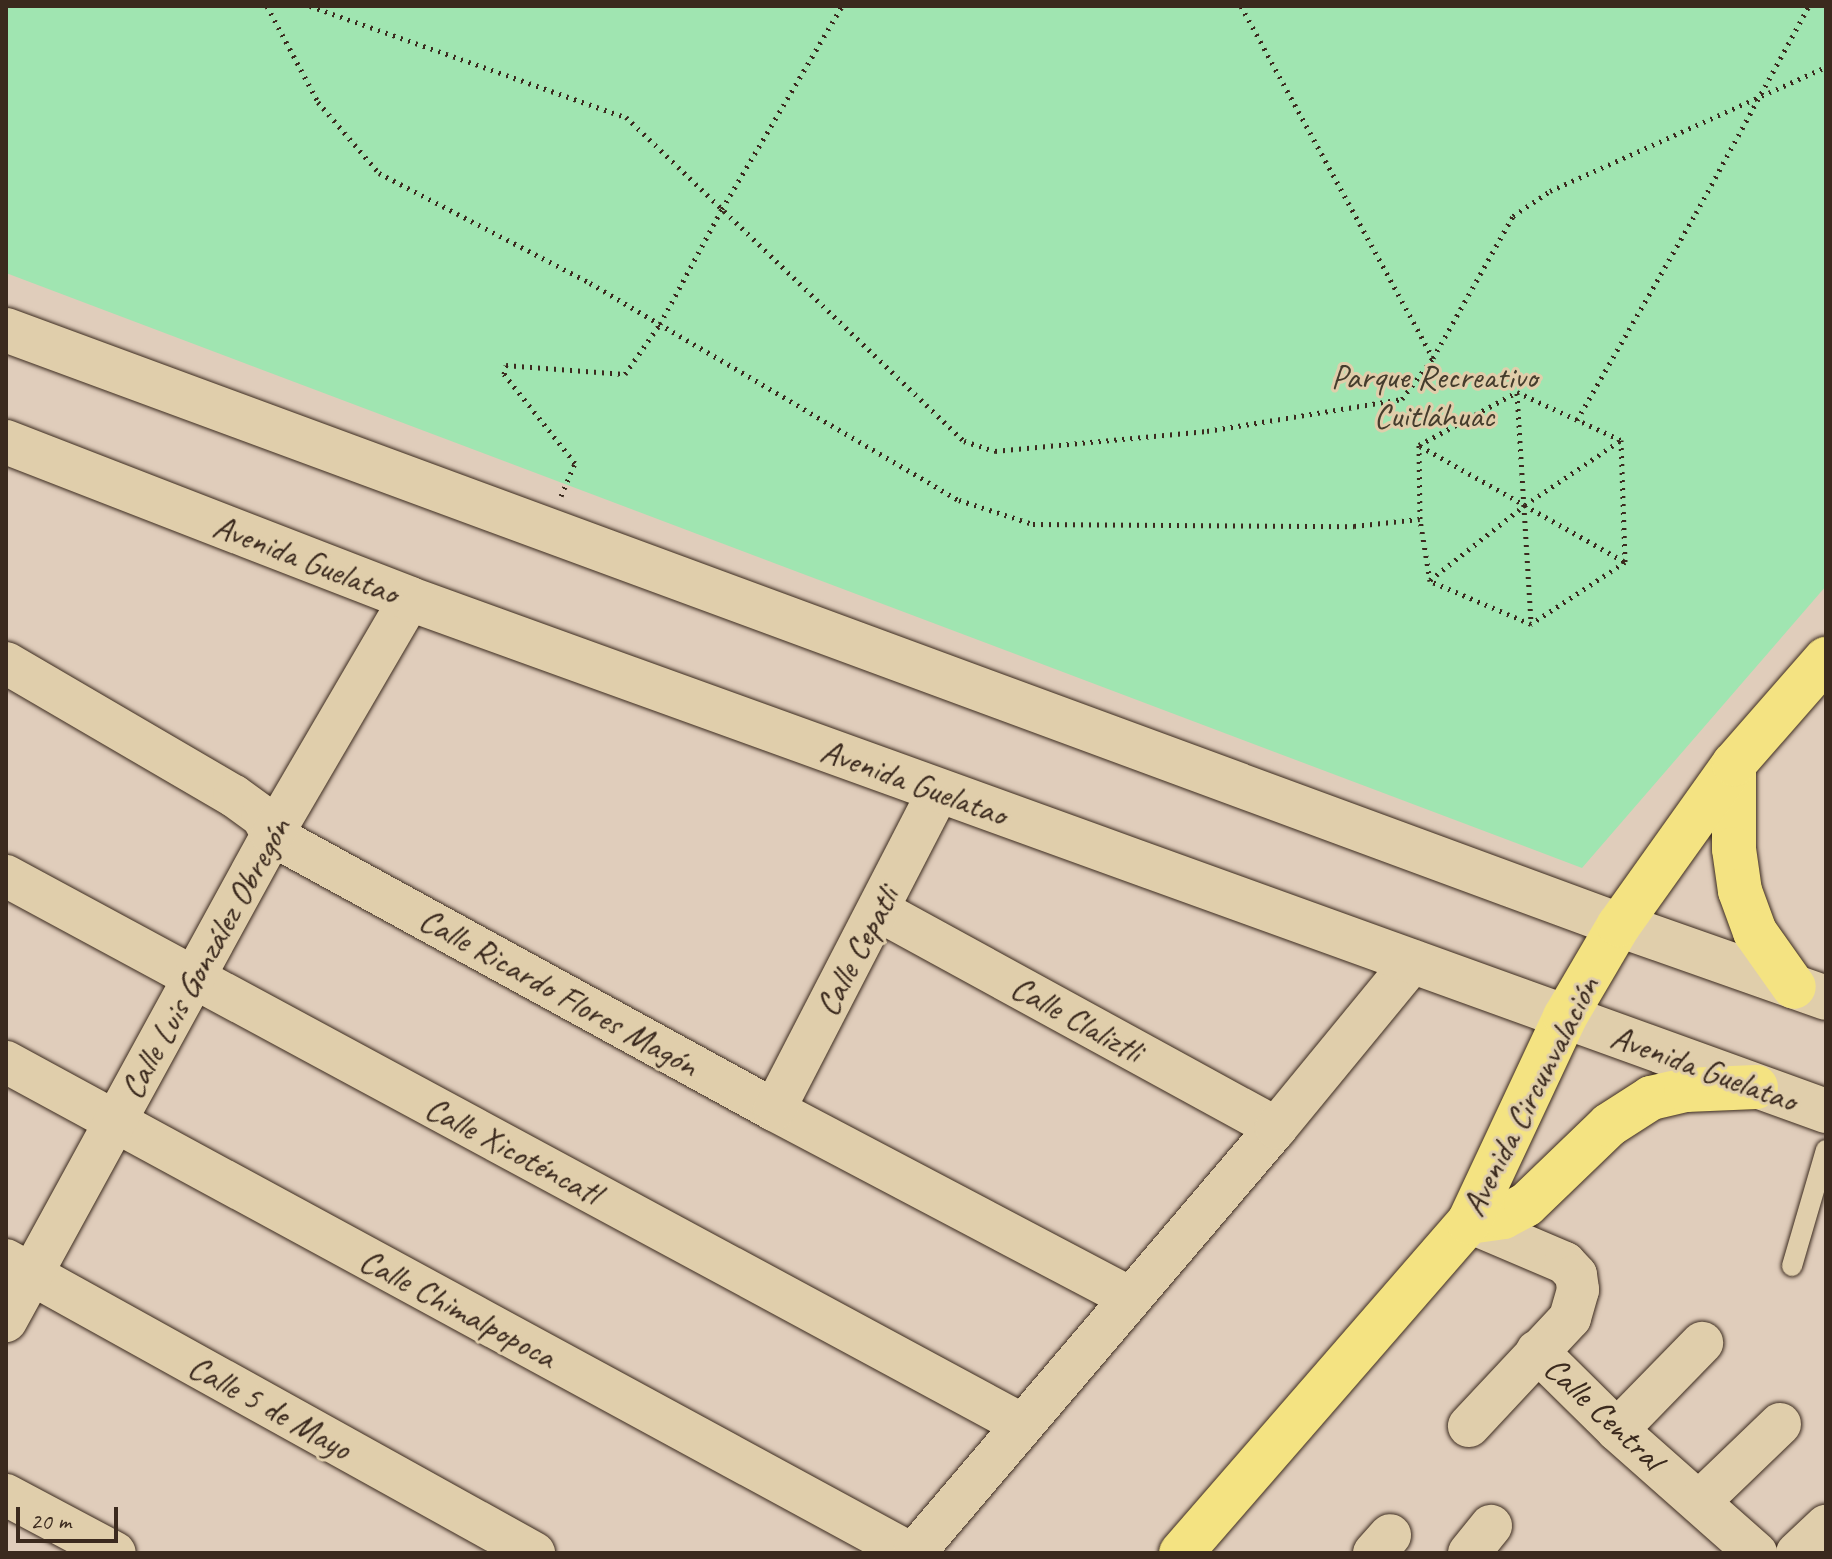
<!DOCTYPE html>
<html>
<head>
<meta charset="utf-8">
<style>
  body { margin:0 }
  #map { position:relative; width:1832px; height:1559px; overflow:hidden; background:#e0cdbb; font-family:Caveat,sans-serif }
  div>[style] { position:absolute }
  .green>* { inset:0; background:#a0e5b1 }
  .path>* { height:5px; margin-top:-2.5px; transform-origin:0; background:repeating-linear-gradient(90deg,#3b2a1e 0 2px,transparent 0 8px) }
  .roads { filter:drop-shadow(0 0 2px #3b2a1e) drop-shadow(0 0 2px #3b2a1e) }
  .lane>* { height:20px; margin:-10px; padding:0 10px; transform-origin:10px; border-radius:10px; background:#e0ceab }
  .street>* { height:42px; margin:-21px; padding:0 21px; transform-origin:21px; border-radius:21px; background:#e0ceab }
  .secondary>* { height:44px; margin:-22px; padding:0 22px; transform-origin:22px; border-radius:22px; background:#e0ceab }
  .primary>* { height:44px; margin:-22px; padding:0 22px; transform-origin:22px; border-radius:22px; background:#f4e382 }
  span { translate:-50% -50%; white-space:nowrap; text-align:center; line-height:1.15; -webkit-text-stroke:6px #e0ceab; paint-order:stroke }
  .park-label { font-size:34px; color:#453d2d }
  .street-label { font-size:34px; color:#3b2a1e }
  .frame { position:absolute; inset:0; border:8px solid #3b2a1e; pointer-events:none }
  .scale { position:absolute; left:16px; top:1507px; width:102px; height:36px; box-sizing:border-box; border:4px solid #3b2a1e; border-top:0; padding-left:10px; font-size:24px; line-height:28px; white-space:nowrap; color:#3b2a1e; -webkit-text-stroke:6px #e0ceab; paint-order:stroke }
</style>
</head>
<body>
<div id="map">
  <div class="green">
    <div style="clip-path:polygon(6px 6px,1826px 6px,1826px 586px,1582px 868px,6px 273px)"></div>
  </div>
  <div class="path">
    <div style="left:267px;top:6px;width:109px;rotate:62deg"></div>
    <div style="left:318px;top:102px;width:94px;rotate:49.3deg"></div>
    <div style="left:379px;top:173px;width:238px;rotate:27.5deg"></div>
    <div style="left:590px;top:283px;width:428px;rotate:30.5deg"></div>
    <div style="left:959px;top:500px;width:78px;rotate:18deg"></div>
    <div style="left:1033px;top:524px;width:321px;rotate:0.4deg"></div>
    <div style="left:1354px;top:526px;width:66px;rotate:-6.1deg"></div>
    <div style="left:310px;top:6px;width:335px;rotate:19.4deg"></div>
    <div style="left:626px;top:117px;width:468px;rotate:43.8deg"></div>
    <div style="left:964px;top:441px;width:33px;rotate:18deg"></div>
    <div style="left:995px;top:451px;width:213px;rotate:-5.4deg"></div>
    <div style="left:1207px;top:431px;width:198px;rotate:-9.3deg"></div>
    <div style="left:1402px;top:399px;width:51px;rotate:-52.9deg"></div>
    <div style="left:1433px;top:358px;width:163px;rotate:-60.6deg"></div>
    <div style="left:1513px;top:216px;width:45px;rotate:-34deg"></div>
    <div style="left:1550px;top:191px;width:303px;rotate:-24.2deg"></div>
    <div style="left:1241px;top:6px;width:401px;rotate:61.4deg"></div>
    <div style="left:1517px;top:392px;width:115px;rotate:24.8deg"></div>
    <div style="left:1621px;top:440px;width:122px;rotate:88.1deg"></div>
    <div style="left:1625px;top:562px;width:113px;rotate:146.6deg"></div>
    <div style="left:1531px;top:624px;width:110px;rotate:-156.9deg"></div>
    <div style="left:1430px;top:581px;width:63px;rotate:-99.2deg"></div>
    <div style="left:1420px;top:519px;width:74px;rotate:-90.8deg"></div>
    <div style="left:1419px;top:445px;width:111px;rotate:-28.4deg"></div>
    <div style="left:1517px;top:393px;width:231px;rotate:86.5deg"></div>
    <div style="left:1577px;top:420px;width:239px;rotate:-60.1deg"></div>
    <div style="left:1696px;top:213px;width:236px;rotate:-61.4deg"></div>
    <div style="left:1420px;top:446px;width:236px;rotate:29.5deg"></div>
    <div style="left:561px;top:496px;width:36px;rotate:-67deg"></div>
    <div style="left:575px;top:463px;width:114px;rotate:-128.6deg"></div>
    <div style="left:504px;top:374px;width:9px;rotate:-77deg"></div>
    <div style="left:506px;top:365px;width:119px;rotate:4.3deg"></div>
    <div style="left:625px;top:374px;width:61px;rotate:-55deg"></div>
    <div style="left:660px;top:324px;width:131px;rotate:-61.7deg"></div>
    <div style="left:722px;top:209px;width:236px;rotate:-59.4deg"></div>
    <div style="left:1430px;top:580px;width:121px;rotate:-38.3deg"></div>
    <div style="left:1525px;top:505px;width:116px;rotate:-34.1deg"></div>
  </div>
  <div class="roads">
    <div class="lane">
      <div style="left:1792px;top:1266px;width:121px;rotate:-73.7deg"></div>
    </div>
    <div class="street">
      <div style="left:6px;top:663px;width:264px;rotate:30.3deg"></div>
      <div style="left:234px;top:796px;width:34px;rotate:36deg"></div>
      <div style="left:262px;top:816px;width:21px;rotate:62deg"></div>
      <div style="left:272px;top:835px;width:572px;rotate:28.71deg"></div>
      <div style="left:774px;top:1110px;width:401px;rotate:27.8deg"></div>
      <div style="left:6px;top:876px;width:1153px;rotate:28.36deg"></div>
      <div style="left:878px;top:910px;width:454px;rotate:28.7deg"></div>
      <div style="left:6px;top:1062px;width:1029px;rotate:28.51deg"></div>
      <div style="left:774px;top:1110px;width:359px;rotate:-62.7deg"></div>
      <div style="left:1469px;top:1222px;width:104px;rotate:23.1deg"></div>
      <div style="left:1565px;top:1263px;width:16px;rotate:47deg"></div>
      <div style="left:1576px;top:1275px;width:15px;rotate:82deg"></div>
      <div style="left:1578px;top:1290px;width:29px;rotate:106deg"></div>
      <div style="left:1570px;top:1318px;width:148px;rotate:133.1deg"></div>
      <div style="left:6px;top:1260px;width:604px;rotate:29.03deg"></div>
      <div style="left:6px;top:1321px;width:554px;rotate:-61.31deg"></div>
      <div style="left:272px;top:835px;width:273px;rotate:-59.7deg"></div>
      <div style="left:1537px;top:1351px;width:112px;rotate:44.6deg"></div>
      <div style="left:1617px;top:1430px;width:186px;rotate:41.5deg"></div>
      <div style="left:1617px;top:1430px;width:122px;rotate:-45.7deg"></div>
      <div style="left:6px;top:1495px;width:123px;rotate:28deg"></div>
      <div style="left:1700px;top:1501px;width:111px;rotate:-43.9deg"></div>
      <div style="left:914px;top:1553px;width:558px;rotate:-49.58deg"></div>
      <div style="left:1276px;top:1128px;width:216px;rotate:-50.6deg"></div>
      <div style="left:1374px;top:1553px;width:24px;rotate:-48deg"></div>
      <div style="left:1469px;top:1553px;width:35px;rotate:-51deg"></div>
      <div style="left:1797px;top:1553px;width:40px;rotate:-43deg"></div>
    </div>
    <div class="secondary">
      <div style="left:6px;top:330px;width:1719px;rotate:20.25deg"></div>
      <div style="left:1619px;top:925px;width:219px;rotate:19.4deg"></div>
      <div style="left:6px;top:442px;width:433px;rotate:21.2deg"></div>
      <div style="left:410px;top:599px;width:1506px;rotate:19.88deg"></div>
    </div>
    <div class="primary">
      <div style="left:1734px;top:764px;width:85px;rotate:90deg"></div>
      <div style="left:1734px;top:849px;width:42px;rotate:81.9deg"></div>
      <div style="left:1740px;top:891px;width:44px;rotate:69.9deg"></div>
      <div style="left:1755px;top:932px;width:67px;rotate:54.7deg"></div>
      <div style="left:1469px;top:1222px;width:34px;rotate:-8deg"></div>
      <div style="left:1503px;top:1217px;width:26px;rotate:-28deg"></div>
      <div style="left:1526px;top:1205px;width:115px;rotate:-43.9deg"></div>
      <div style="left:1609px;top:1125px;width:50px;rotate:-32.7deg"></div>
      <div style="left:1651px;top:1098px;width:36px;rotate:-13deg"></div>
      <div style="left:1686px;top:1090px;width:70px;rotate:-2.5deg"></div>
      <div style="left:1181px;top:1553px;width:439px;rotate:-49deg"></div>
      <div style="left:1469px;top:1222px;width:226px;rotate:-64.9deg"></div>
      <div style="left:1565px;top:1017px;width:107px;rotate:-59.6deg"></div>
      <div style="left:1619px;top:925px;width:198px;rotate:-54.5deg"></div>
      <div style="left:1734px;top:764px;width:140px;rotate:-48.8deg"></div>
    </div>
  </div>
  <div class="park-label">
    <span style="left:1434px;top:396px">Parque Recreativo<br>Cuitláhuac</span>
  </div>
  <div class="street-label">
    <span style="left:306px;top:559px;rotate:21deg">Avenida Guelatao</span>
    <span style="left:914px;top:782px;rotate:20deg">Avenida Guelatao</span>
    <span style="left:857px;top:951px;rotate:-62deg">Calle Cepatli</span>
    <span style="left:205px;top:958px;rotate:-61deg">Calle Luis González Obregón</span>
    <span style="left:559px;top:992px;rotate:29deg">Calle Ricardo Flores Magón</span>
    <span style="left:1077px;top:1019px;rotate:29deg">Calle Claliztli</span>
    <span style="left:1704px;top:1068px;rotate:20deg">Avenida Guelatao</span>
    <span style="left:1530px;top:1096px;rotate:-63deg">Avenida Circunvalación</span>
    <span style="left:513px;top:1150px;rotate:28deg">Calle Xicoténcatl</span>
    <span style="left:458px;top:1308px;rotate:28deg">Calle Chimalpopoca</span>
    <span style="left:270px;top:1407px;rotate:29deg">Calle 5 de Mayo</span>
    <span style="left:1604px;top:1413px;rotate:43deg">Calle Central</span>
  </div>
  <div class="frame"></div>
  <div class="scale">20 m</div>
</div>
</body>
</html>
